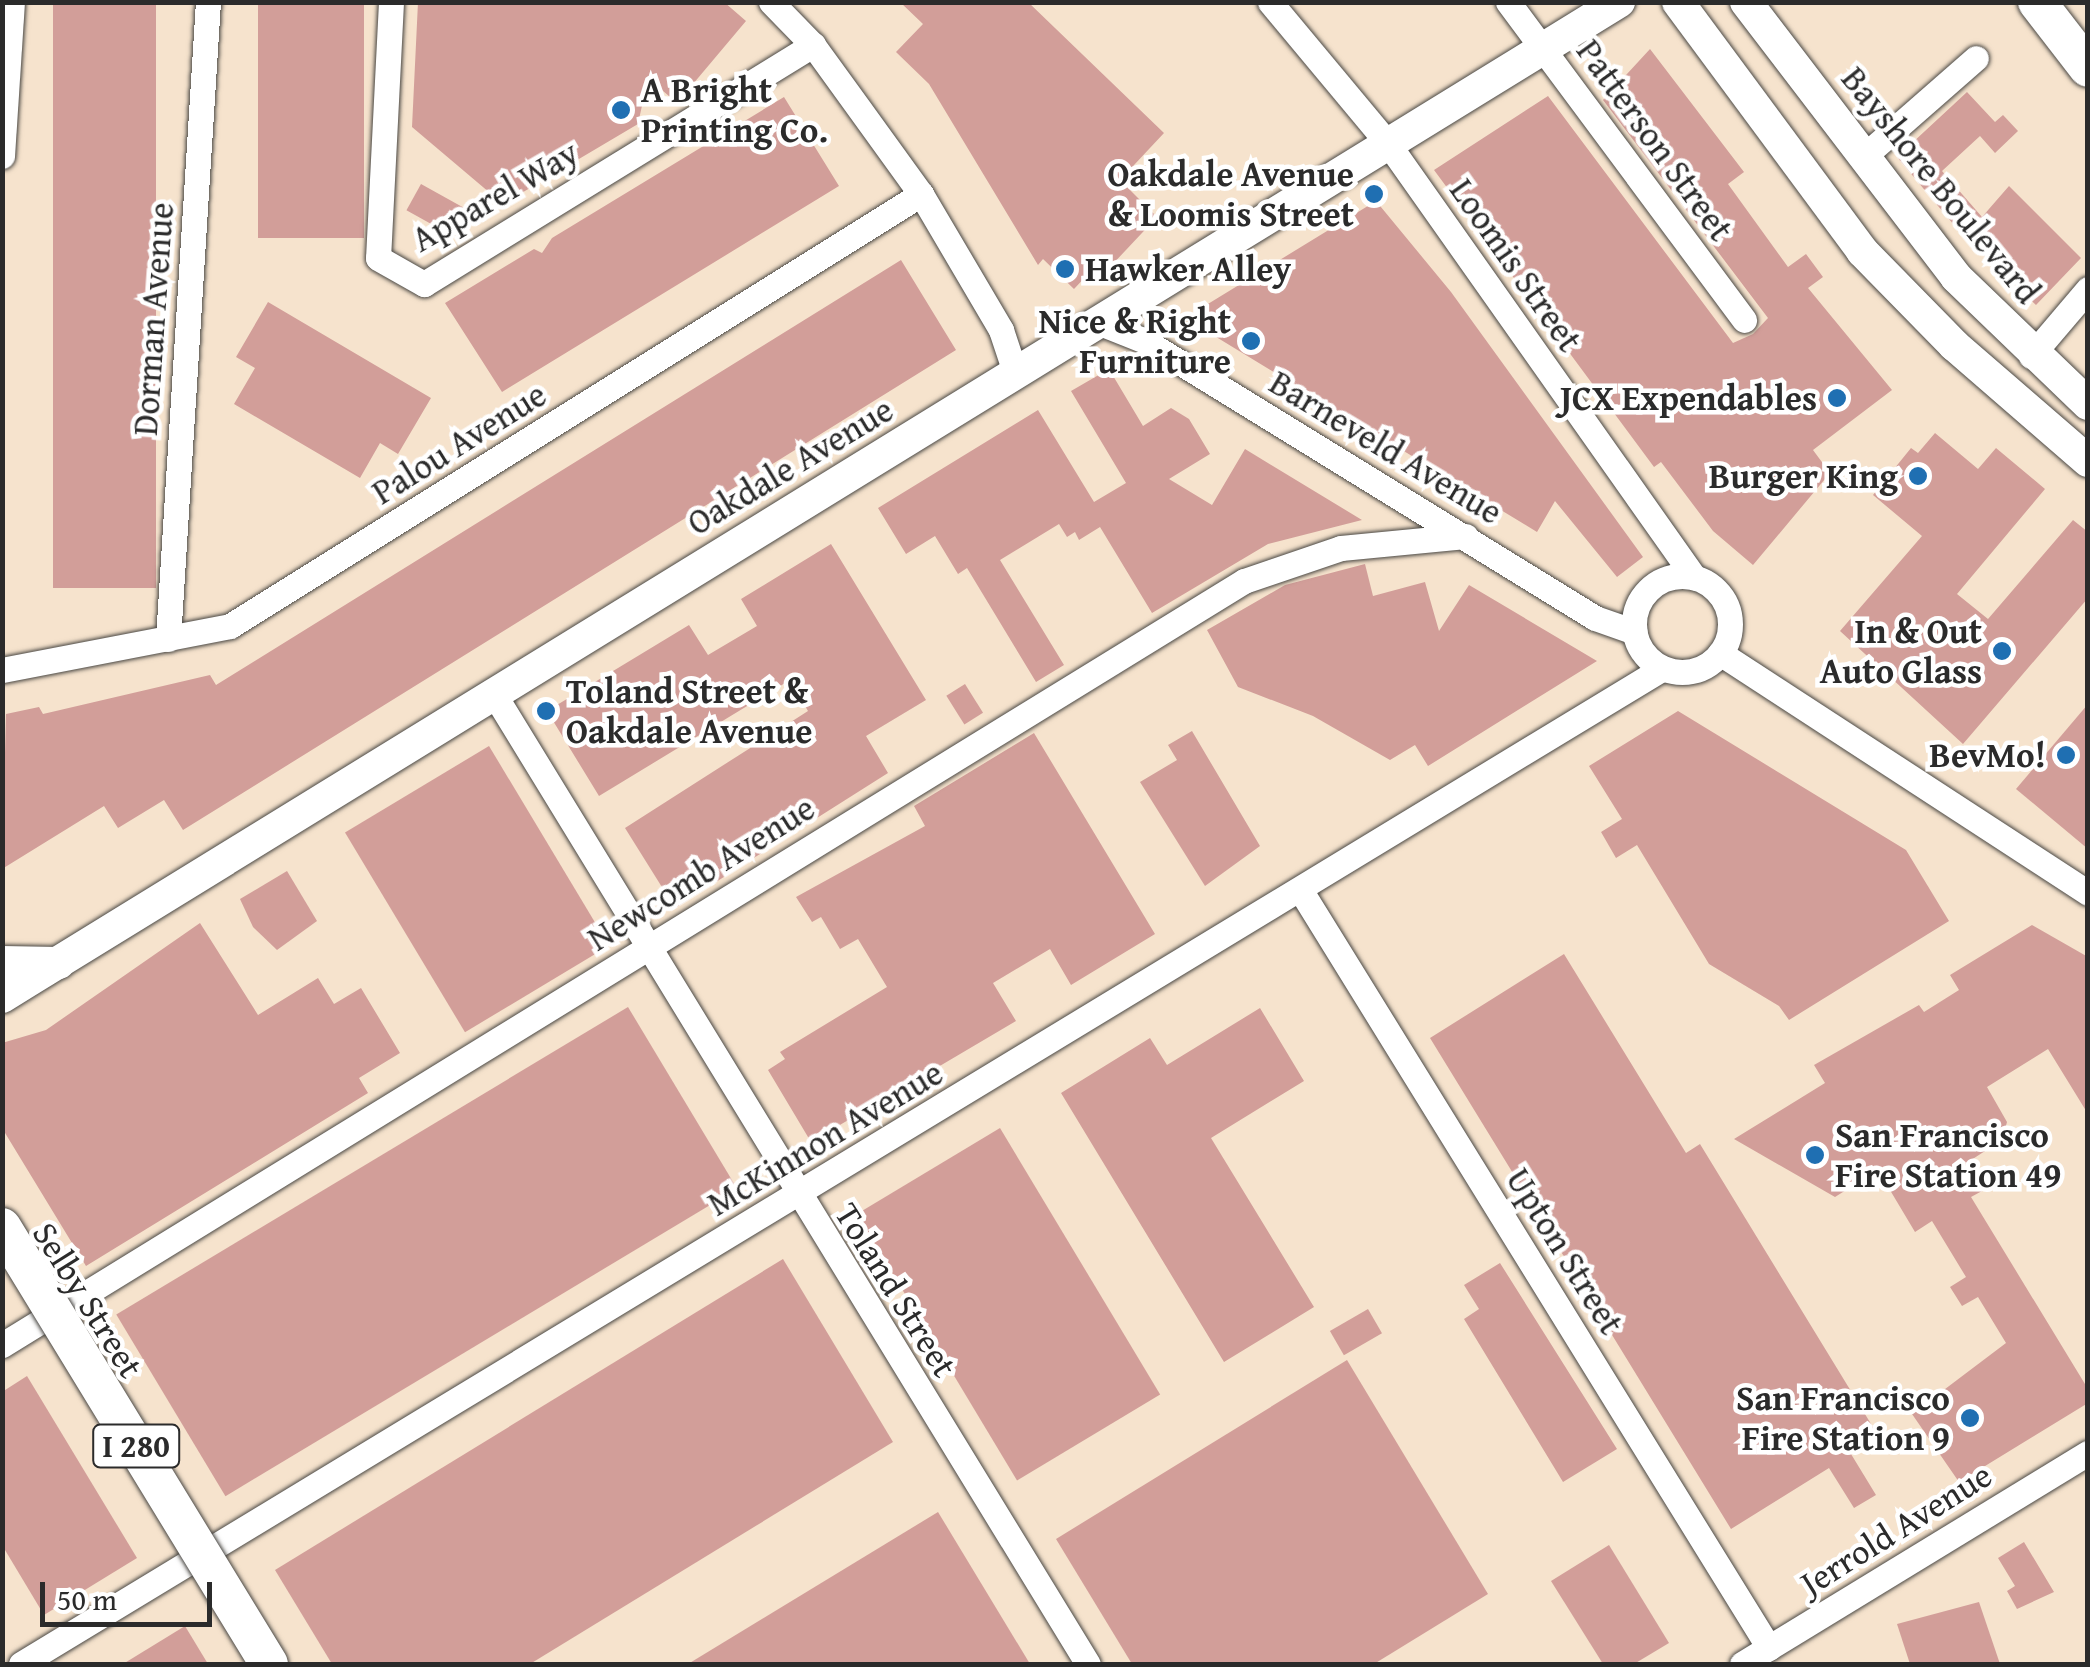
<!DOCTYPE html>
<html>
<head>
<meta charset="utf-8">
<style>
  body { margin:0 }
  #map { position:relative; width:2090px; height:1667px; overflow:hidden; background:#f6e3cd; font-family:"Gentium Book Plus",serif }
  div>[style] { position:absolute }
  .building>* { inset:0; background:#d29e99; transform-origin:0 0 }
  .roads { filter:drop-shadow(0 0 2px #494743) drop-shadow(0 0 2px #494743) }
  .minor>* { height:25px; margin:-12.5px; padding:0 12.5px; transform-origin:12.5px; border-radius:12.5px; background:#fff }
  .minor>.ring { margin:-12.5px; padding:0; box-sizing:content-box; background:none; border:25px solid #fff; border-radius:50% }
  .major>* { height:32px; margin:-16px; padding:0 16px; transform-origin:16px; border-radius:16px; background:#fff }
  .highway>* { height:38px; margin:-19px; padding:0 19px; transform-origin:19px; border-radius:19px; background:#fff }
  .bridges { filter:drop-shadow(0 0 2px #494743) drop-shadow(0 0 2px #494743) }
  .highway-bridge>* { height:38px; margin:-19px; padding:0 19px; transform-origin:19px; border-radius:19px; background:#fff }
  .dots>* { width:28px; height:28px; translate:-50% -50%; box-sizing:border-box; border:5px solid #fff; border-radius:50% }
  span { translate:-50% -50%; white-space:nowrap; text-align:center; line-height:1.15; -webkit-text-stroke:9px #fff; paint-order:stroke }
  .shield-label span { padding:2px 8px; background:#fff; border:2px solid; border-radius:8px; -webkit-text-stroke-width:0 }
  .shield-label { font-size:32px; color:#2b2b2b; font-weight:700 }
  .poi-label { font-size:35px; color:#2b2b2b; font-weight:700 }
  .left { translate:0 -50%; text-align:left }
  .right { translate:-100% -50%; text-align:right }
  .street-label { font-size:35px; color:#2b2b2b }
  .frame { position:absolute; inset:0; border:5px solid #2b2b2b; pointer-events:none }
  .scale { position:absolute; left:40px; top:1582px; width:172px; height:45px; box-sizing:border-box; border:5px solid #2b2b2b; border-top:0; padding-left:12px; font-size:30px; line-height:35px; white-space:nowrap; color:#2b2b2b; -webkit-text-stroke:8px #fff; paint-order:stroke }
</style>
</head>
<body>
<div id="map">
  <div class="building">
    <div style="left:53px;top:2px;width:103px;height:586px"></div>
    <div style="left:258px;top:2px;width:106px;height:236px"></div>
    <div style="clip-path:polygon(418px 2px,724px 2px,746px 21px,677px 103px,648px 78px,638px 124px,503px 204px,412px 127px)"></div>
    <div style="clip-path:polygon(900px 2px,1028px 2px,1164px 133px,1120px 180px,1157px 217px,1110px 267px,1095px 276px,1090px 272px,1074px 289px,1043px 259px,1038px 265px,929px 84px,896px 52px,923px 24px)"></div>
    <div style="clip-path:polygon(1650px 49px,1744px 172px,1728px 184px,1788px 267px,1806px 254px,1823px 277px,1808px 288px,1892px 390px,1813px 450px,1830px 473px,1753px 565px,1713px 531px,1661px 462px,1654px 467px,1434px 170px,1548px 96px,1733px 343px,1753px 334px,1768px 318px,1603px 100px)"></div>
    <div style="clip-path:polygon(1967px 92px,1995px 122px,2003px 115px,2018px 131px,1995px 153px,1980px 136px,1942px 171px,1982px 217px,2009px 186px,2081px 258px,2036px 305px,1964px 237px,1897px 157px)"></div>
    <div style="clip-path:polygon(784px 97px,839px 186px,502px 392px,445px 303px,534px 249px,542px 253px,552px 238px)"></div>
    <div style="left:421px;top:184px;width:53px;height:30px;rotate:29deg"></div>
    <div style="clip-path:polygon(1376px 201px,1451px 292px,1643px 557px,1617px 577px,1555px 501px,1537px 532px,1185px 318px)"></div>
    <div style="clip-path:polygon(901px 260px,956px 350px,183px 830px,164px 800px,118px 828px,104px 806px,2px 869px,6px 714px,39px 707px,43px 714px,210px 675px,216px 685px)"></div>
    <div style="clip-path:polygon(268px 302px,431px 398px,398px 454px,380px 443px,360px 478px,234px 404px,255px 368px,236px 357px)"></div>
    <div style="clip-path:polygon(1109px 369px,1143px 426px,1171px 408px,1189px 419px,1210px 454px,1169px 479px,1212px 505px,1245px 449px,1362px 520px,1268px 544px,1152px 613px,1100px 527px,1079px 540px,1075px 532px,1067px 537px,1059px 524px,1000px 560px,1064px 665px,1036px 682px,967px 568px,958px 574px,935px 536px,906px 554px,878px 508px,1038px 410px,1094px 502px,1126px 483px,1071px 391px)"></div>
    <div style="clip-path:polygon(1935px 433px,1978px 469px,1996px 448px,2045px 489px,1957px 594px,1988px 619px,2073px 520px,2088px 532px,2088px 598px,1963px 744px,1840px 631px,1922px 536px,1873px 495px,1911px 448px,1918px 453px)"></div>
    <div style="clip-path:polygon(831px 544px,926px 700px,866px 736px,888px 773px,675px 908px,625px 828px,808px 711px,790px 680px,599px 796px,547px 711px,689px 625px,708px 655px,757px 626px,741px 599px)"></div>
    <div style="clip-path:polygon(1365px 564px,1373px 596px,1425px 582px,1439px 631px,1469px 585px,1597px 661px,1428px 766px,1415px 745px,1390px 760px,1313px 716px,1238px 687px,1207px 630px,1285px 585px)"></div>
    <div style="left:965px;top:684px;width:34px;height:22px;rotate:58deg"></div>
    <div style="clip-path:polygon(2088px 704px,2088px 849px,2016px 789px)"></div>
    <div style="clip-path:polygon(1678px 711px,1906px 850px,1949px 921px,1789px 1020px,1779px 1006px,1709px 964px,1637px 845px,1616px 858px,1601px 832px,1622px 819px,1589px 766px)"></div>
    <div style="clip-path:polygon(1192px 731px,1260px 846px,1205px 886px,1140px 782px,1177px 760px,1168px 745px)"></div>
    <div style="clip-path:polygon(1034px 733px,1155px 934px,1071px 985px,1050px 949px,993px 983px,1016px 1021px,811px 1142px,768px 1070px,785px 1059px,780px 1052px,887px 987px,858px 939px,840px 949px,821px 917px,812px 922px,796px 897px,925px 826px,914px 806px)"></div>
    <div style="left:489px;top:746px;width:233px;height:168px;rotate:59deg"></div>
    <div style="clip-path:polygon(287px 871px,317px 921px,277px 950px,253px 927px,240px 899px)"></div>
    <div style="clip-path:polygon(200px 923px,258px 1015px,318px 978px,334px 1004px,361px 988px,400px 1053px,359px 1078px,368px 1093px,86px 1266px,2px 1128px,2px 1043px,46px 1030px)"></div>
    <div style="clip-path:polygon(2032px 925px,2088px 957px,2088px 1114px,2048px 1049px,1987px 1087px,2007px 1122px,2002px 1140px,1965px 1164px,1982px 1191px,1971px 1197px,2088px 1389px,2088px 1403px,1959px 1482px,1912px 1414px,2006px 1343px,1978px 1297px,1962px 1306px,1950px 1287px,1966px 1277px,1932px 1221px,1915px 1232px,1878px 1170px,1835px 1197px,1734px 1139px,1825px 1083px,1814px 1065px,1919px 1005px,1924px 1012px,1959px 990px,1950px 975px)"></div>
    <div style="clip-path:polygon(1564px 954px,1686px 1153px,1700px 1144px,1879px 1437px,1851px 1454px,1876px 1495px,1854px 1508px,1829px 1468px,1731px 1529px,1430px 1038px)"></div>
    <div style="left:628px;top:1007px;width:212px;height:597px;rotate:59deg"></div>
    <div style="clip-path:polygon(1260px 1008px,1304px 1081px,1211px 1138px,1314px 1307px,1224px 1362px,1061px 1093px,1150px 1038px,1167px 1065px)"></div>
    <div style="left:1000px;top:1128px;width:311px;height:167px;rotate:59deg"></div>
    <div style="clip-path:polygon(783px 1259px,893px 1442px,530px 1664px,332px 1664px,275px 1570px)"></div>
    <div style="clip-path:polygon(1500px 1263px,1617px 1449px,1563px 1482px,1464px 1319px,1479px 1309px,1464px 1285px)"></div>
    <div style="left:1368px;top:1309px;width:28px;height:44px;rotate:60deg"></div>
    <div style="clip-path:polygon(1347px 1360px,1488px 1594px,1374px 1664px,1132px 1664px,1056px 1539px)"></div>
    <div style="clip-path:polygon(27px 1376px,137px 1558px,44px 1615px,2px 1545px,2px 1392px)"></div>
    <div style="clip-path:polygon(938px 1512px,1030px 1664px,688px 1664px)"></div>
    <div style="clip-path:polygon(2024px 1542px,2054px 1592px,2017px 1609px,2007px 1591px,2015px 1586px,1998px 1558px)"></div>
    <div style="clip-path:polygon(1609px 1545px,1669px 1643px,1634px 1664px,1603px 1664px,1551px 1581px)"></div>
    <div style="clip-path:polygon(1979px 1602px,2000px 1664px,1910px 1664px,1897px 1624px)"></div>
    <div style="clip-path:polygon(185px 1626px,208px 1664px,123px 1664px)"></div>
  </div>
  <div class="roads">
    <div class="minor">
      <div style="left:391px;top:2px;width:256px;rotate:92.9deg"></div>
      <div style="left:378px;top:258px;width:53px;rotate:29.5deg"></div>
      <div style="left:424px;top:284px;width:457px;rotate:-31.6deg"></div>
      <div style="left:771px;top:2px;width:60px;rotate:45.7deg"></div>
      <div style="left:813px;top:45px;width:184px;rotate:54.1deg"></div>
      <div style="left:921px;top:194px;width:158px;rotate:59.5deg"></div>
      <div style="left:1001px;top:330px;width:47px;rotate:71.6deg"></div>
      <div style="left:1270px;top:2px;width:186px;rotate:50.2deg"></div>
      <div style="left:1389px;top:145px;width:529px;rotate:54.78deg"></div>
      <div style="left:1508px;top:2px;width:396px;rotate:53.4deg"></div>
      <div style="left:2px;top:156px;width:154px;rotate:-86.3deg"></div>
      <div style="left:1863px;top:157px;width:150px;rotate:-41.2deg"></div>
      <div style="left:1100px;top:323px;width:48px;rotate:21.8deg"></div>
      <div style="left:1145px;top:341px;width:528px;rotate:31.61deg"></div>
      <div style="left:1595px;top:618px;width:42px;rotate:19.3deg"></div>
      <div style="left:2031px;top:356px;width:88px;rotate:-49.6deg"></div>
      <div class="ring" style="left:1634px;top:576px;width:71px;height:71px"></div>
      <div style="left:168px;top:639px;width:638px;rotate:-86.41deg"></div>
      <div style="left:1720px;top:653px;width:439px;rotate:33.1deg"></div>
      <div style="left:2px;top:670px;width:232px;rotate:-10.9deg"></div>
      <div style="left:230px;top:626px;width:815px;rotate:-32.01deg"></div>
      <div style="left:494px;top:694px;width:1137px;rotate:58.52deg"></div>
      <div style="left:1301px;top:891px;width:890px;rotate:58.27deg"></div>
      <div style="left:2px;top:1345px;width:1458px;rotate:-31.6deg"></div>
      <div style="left:1244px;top:581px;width:102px;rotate:-18.8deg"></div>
      <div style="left:1341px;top:548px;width:125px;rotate:-5.5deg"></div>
      <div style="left:21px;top:1664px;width:1920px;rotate:-31.24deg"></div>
      <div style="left:1742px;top:1664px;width:405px;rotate:-31.4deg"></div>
    </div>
    <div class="major">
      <div style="left:1678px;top:2px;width:310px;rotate:53.5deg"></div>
      <div style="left:1862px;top:251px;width:132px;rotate:45.6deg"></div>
      <div style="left:1954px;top:345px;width:177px;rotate:40.9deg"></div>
      <div style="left:1746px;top:2px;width:346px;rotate:52.6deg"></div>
      <div style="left:1956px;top:277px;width:183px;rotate:43.9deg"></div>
      <div style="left:2px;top:962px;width:57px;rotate:1deg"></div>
      <div style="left:2px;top:997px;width:1899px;rotate:-31.61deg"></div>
    </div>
    <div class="highway">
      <div style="left:2037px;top:2px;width:83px;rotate:52.3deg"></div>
    </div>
  </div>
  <div class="bridges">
    <div class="highway-bridge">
      <div style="left:2px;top:1227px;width:512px;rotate:58.58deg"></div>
    </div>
  </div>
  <div class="dots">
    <div style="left:621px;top:110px;background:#1f6fb2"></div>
    <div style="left:1374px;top:194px;background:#1f6fb2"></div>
    <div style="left:1065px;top:269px;background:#1f6fb2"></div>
    <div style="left:1251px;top:341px;background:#1f6fb2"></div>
    <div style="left:1837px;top:398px;background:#1f6fb2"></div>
    <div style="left:1918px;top:476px;background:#1f6fb2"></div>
    <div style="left:2002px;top:651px;background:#1f6fb2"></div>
    <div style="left:546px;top:711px;background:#1f6fb2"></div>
    <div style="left:2066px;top:755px;background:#1f6fb2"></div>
    <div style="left:1815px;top:1155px;background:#1f6fb2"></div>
    <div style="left:1970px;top:1418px;background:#1f6fb2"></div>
  </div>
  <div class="shield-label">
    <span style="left:136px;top:1446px">I 280</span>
  </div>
  <div class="poi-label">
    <span class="left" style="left:641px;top:110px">A Bright<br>Printing Co.</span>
    <span class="right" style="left:1354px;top:194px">Oakdale Avenue<br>&amp; Loomis Street</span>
    <span class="left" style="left:1085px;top:269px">Hawker Alley</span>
    <span class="right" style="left:1231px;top:341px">Nice &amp; Right<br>Furniture</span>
    <span class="right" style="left:1817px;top:398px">JCX Expendables</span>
    <span class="right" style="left:1898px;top:476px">Burger King</span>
    <span class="right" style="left:1982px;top:651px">In &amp; Out<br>Auto Glass</span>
    <span class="left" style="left:566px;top:711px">Toland Street &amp;<br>Oakdale Avenue</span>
    <span class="right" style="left:2046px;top:755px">BevMo!</span>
    <span class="left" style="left:1835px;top:1155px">San Francisco<br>Fire Station 49</span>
    <span class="right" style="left:1950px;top:1418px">San Francisco<br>Fire Station 9</span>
  </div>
  <div class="street-label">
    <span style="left:1655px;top:140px;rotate:54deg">Patterson Street</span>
    <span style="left:1941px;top:185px;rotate:51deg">Bayshore Boulevard</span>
    <span style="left:495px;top:196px;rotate:-30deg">Apparel Way</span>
    <span style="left:1516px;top:265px;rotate:55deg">Loomis Street</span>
    <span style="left:153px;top:319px;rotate:-86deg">Dorman Avenue</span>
    <span style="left:459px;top:443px;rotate:-32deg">Palou Avenue</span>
    <span style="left:1386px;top:447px;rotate:31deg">Barneveld Avenue</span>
    <span style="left:790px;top:466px;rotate:-31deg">Oakdale Avenue</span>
    <span style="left:701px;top:873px;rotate:-32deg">Newcomb Avenue</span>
    <span style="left:825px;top:1138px;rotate:-31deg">McKinnon Avenue</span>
    <span style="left:1565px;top:1251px;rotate:58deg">Upton Street</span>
    <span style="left:896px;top:1290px;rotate:58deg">Toland Street</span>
    <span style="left:88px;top:1300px;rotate:58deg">Selby Street</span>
    <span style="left:1896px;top:1529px;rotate:-32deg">Jerrold Avenue</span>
  </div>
  <div class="frame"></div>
  <div class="scale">50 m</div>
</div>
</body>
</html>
